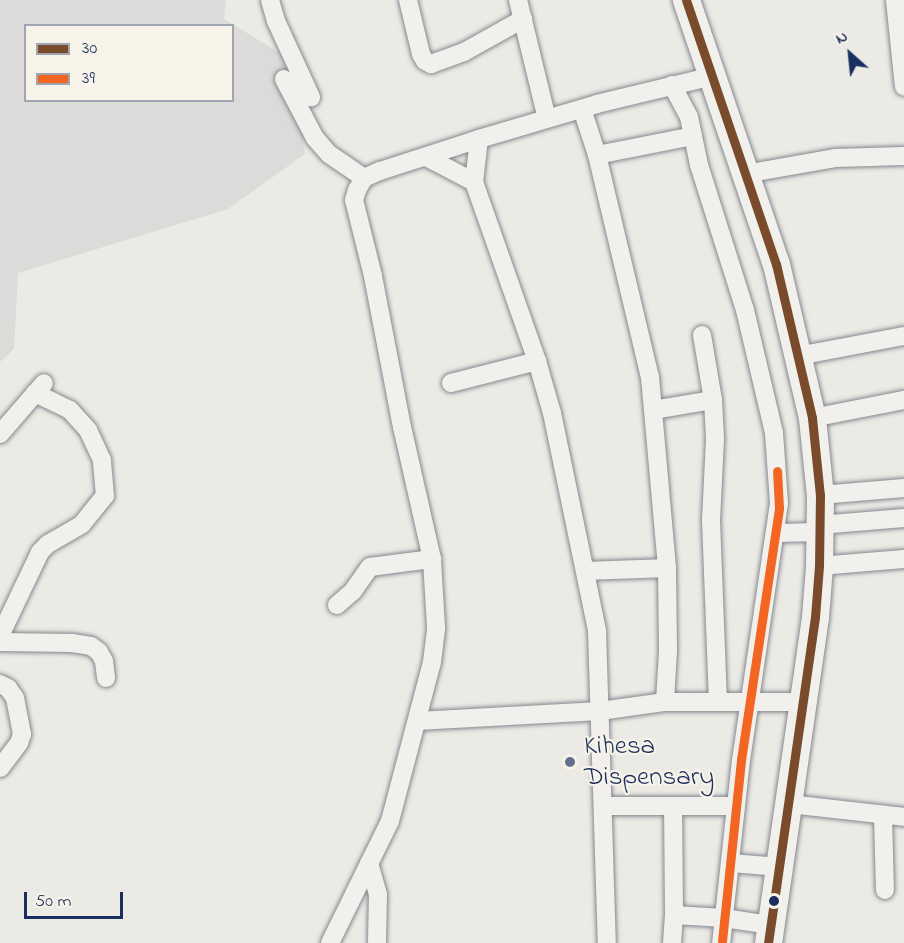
<!DOCTYPE html>
<html>
<head>
<meta charset="utf-8">
<style>
  body { margin:0 }
  #map { position:relative; width:904px; height:943px; overflow:hidden; background:#ebeae5; font-family:"Indie Flower",sans-serif }
  div>[style] { position:absolute }
  .green>* { inset:0; background:#dcdbd9 }
  .roads { filter:drop-shadow(0 0 2px #85888f) drop-shadow(0 0 2px #85888f) }
  .minor>* { height:18px; margin:-9px; padding:0 9px; transform-origin:9px; border-radius:9px; background:#f1f0ec }
  .highway>* { height:27px; margin:-13.5px; padding:0 13.5px; transform-origin:13.5px; border-radius:13.5px; background:#f1f0ec }
  .bus-1>* { height:9px; margin:-4.5px; padding:0 4.5px; transform-origin:4.5px; border-radius:4.5px; background:#7a4b2a }
  .bus-2>* { height:9px; margin:-4.5px; padding:0 4.5px; transform-origin:4.5px; border-radius:4.5px; background:#f26522 }
  .dots>* { width:16px; height:16px; translate:-50% -50%; box-sizing:border-box; border:3px solid #f7f3e8; border-radius:50% }
  span { translate:-50% -50%; white-space:nowrap; text-align:center; line-height:1.15; -webkit-text-stroke:4.5px #f7f3e8; paint-order:stroke }
  .poi-label { font-size:27px; color:#1b2f5e }
  .left { translate:0 -50%; text-align:left }
  .legend { position:absolute; left:24px; top:24px; width:210px; height:78px; box-sizing:border-box; background:#f7f3e8; border:2px solid #9fa5b1; margin:0; padding:8px 10px; list-style:none; font-size:18px; color:#1b2f5e }
  .legend li { display:flex; align-items:center; gap:12px; height:30px }
  .legend b { width:30px; border:2px solid #9fa5b1 }
  .north { position:absolute; left:820px; top:24px; width:60px; height:60px; -webkit-text-stroke:4px #f7f3e8; paint-order:stroke; rotate:333deg; font-size:16px; font-weight:700; line-height:24px; text-align:center; color:#1b2f5e }
  .north::after { content:''; display:block; margin:auto; width:21px; height:27px; background:#1b2f5e; clip-path:polygon(50% 0,100% 100%,50% 72%,0 100%) }
  .scale { position:absolute; left:24px; top:892px; width:99px; height:27px; box-sizing:border-box; border:3px solid #1b2f5e; border-top:0; padding-left:8px; font-size:18px; line-height:21px; white-space:nowrap; color:#1b2f5e; -webkit-text-stroke:4px #f7f3e8; paint-order:stroke }
</style>
</head>
<body>
<div id="map">
  <div class="green">
    <div style="clip-path:polygon(evenodd,0 0,226px 0,224px 19px,280px 53px,295px 86px,305px 154px,228px 209px,18px 273px,14px 349px,0 362px,0 0,26px 26px,232px 26px,232px 100px,26px 100px,26px 26px)"></div>
  </div>
  <div class="roads">
    <div class="minor">
      <div style="left:270px;top:0;width:22px;rotate:74deg"></div>
      <div style="left:276px;top:21px;width:84px;rotate:65.3deg"></div>
      <div style="left:408px;top:0;width:56px;rotate:76.5deg"></div>
      <div style="left:421px;top:54px;width:8px;rotate:60deg"></div>
      <div style="left:425px;top:61px;width:7px;rotate:27deg"></div>
      <div style="left:431px;top:64px;width:35px;rotate:-20deg"></div>
      <div style="left:464px;top:52px;width:68px;rotate:-29.2deg"></div>
      <div style="left:518px;top:0;width:122px;rotate:76.3deg"></div>
      <div style="left:895px;top:0;width:87px;rotate:84.1deg"></div>
      <div style="left:284px;top:79px;width:67px;rotate:62.3deg"></div>
      <div style="left:315px;top:138px;width:21px;rotate:49deg"></div>
      <div style="left:329px;top:154px;width:42px;rotate:34.4deg"></div>
      <div style="left:672px;top:85px;width:36px;rotate:62deg"></div>
      <div style="left:689px;top:117px;width:49px;rotate:78.2deg"></div>
      <div style="left:699px;top:165px;width:152px;rotate:72.4deg"></div>
      <div style="left:745px;top:310px;width:126px;rotate:76.7deg"></div>
      <div style="left:774px;top:433px;width:70px;rotate:85.9deg"></div>
      <div style="left:779px;top:503px;width:260px;rotate:98.4deg"></div>
      <div style="left:741px;top:760px;width:184px;rotate:96.2deg"></div>
      <div style="left:582px;top:109px;width:48px;rotate:71.9deg"></div>
      <div style="left:597px;top:155px;width:228px;rotate:76.6deg"></div>
      <div style="left:650px;top:377px;width:192px;rotate:84.9deg"></div>
      <div style="left:667px;top:568px;width:83px;rotate:89.3deg"></div>
      <div style="left:668px;top:651px;width:51px;rotate:93.4deg"></div>
      <div style="left:479px;top:139px;width:43px;rotate:96.6deg"></div>
      <div style="left:474px;top:182px;width:190px;rotate:70.6deg"></div>
      <div style="left:537px;top:361px;width:54px;rotate:73.9deg"></div>
      <div style="left:552px;top:413px;width:223px;rotate:78.3deg"></div>
      <div style="left:597px;top:631px;width:312px;rotate:88.2deg"></div>
      <div style="left:597px;top:155px;width:98px;rotate:-11.2deg"></div>
      <div style="left:426px;top:157px;width:54px;rotate:27.5deg"></div>
      <div style="left:745px;top:174px;width:91px;rotate:-10.1deg"></div>
      <div style="left:835px;top:158px;width:69px;rotate:-1.7deg"></div>
      <div style="left:702px;top:335px;width:66px;rotate:80.4deg"></div>
      <div style="left:713px;top:400px;width:39px;rotate:87deg"></div>
      <div style="left:715px;top:439px;width:81px;rotate:92.8deg"></div>
      <div style="left:711px;top:520px;width:182px;rotate:87.8deg"></div>
      <div style="left:798px;top:356px;width:108px;rotate:-10.7deg"></div>
      <div style="left:451px;top:383px;width:89px;rotate:-14.3deg"></div>
      <div style="left:653px;top:410px;width:61px;rotate:-9.5deg"></div>
      <div style="left:812px;top:418px;width:94px;rotate:-11.1deg"></div>
      <div style="left:0;top:434px;width:67px;rotate:-49.2deg"></div>
      <div style="left:820px;top:495px;width:84px;rotate:-4.8deg"></div>
      <div style="left:819px;top:525px;width:85px;rotate:-4.7deg"></div>
      <div style="left:776px;top:533px;width:43px;rotate:-1.3deg"></div>
      <div style="left:819px;top:566px;width:85px;rotate:-4.7deg"></div>
      <div style="left:586px;top:571px;width:81px;rotate:-2.1deg"></div>
      <div style="left:337px;top:605px;width:21px;rotate:-41deg"></div>
      <div style="left:353px;top:591px;width:29px;rotate:-55deg"></div>
      <div style="left:370px;top:567px;width:63px;rotate:-7.4deg"></div>
      <div style="left:0;top:636px;width:93px;rotate:-64.5deg"></div>
      <div style="left:40px;top:552px;width:11px;rotate:-45deg"></div>
      <div style="left:48px;top:544px;width:39px;rotate:-30deg"></div>
      <div style="left:82px;top:524px;width:36px;rotate:-51deg"></div>
      <div style="left:105px;top:496px;width:36px;rotate:-95deg"></div>
      <div style="left:102px;top:460px;width:33px;rotate:-115deg"></div>
      <div style="left:88px;top:430px;width:27px;rotate:-132deg"></div>
      <div style="left:70px;top:410px;width:39px;rotate:-154deg"></div>
      <div style="left:0;top:642px;width:72px;rotate:0.8deg"></div>
      <div style="left:72px;top:643px;width:19px;rotate:9deg"></div>
      <div style="left:91px;top:646px;width:10px;rotate:37deg"></div>
      <div style="left:99px;top:652px;width:10px;rotate:61deg"></div>
      <div style="left:104px;top:661px;width:17px;rotate:83deg"></div>
      <div style="left:0;top:684px;width:9px;rotate:27deg"></div>
      <div style="left:8px;top:688px;width:12px;rotate:55deg"></div>
      <div style="left:15px;top:698px;width:37px;rotate:79deg"></div>
      <div style="left:22px;top:734px;width:9px;rotate:108deg"></div>
      <div style="left:19px;top:743px;width:31px;rotate:127deg"></div>
      <div style="left:417px;top:721px;width:183px;rotate:-3.1deg"></div>
      <div style="left:600px;top:711px;width:66px;rotate:-7.9deg"></div>
      <div style="left:665px;top:702px;width:137px"></div>
      <div style="left:789px;top:804px;width:116px;rotate:6.4deg"></div>
      <div style="left:603px;top:806px;width:133px"></div>
      <div style="left:883px;top:816px;width:74px;rotate:88.5deg"></div>
      <div style="left:369px;top:863px;width:33px;rotate:74deg"></div>
      <div style="left:378px;top:895px;width:48px;rotate:91.2deg"></div>
      <div style="left:731px;top:863px;width:49px;rotate:4.7deg"></div>
      <div style="left:674px;top:915px;width:50px;rotate:3.4deg"></div>
      <div style="left:724px;top:918px;width:47px;rotate:8.7deg"></div>
      <div style="left:330px;top:943px;width:136px;rotate:-63.8deg"></div>
      <div style="left:390px;top:821px;width:164px;rotate:-75.2deg"></div>
      <div style="left:432px;top:662px;width:35px;rotate:-83deg"></div>
      <div style="left:436px;top:627px;width:68px;rotate:-93.4deg"></div>
      <div style="left:432px;top:559px;width:135px;rotate:-102.8deg"></div>
      <div style="left:402px;top:427px;width:154px;rotate:-100.9deg"></div>
      <div style="left:373px;top:276px;width:78px;rotate:-104deg"></div>
      <div style="left:354px;top:200px;width:10px;rotate:-73deg"></div>
      <div style="left:357px;top:190px;width:14px;rotate:-60deg"></div>
      <div style="left:364px;top:178px;width:17px;rotate:-24deg"></div>
      <div style="left:380px;top:171px;width:104px;rotate:-17.9deg"></div>
      <div style="left:479px;top:139px;width:123px;rotate:-16.5deg"></div>
      <div style="left:597px;top:104px;width:119px;rotate:-13.6deg"></div>
      <div style="left:672px;top:943px;width:28px;rotate:-86deg"></div>
      <div style="left:674px;top:915px;width:108px;rotate:-90.5deg"></div>
    </div>
    <div class="highway">
      <div style="left:686px;top:0;width:279px;rotate:71.2deg"></div>
      <div style="left:776px;top:264px;width:158px;rotate:76.8deg"></div>
      <div style="left:812px;top:418px;width:77px;rotate:84.1deg"></div>
      <div style="left:820px;top:495px;width:71px;rotate:90.8deg"></div>
      <div style="left:819px;top:566px;width:51px;rotate:94.5deg"></div>
      <div style="left:815px;top:617px;width:329px;rotate:98.2deg"></div>
    </div>
  </div>
  <div class="bus-1">
    <div style="left:686px;top:0;width:279px;rotate:71.2deg"></div>
    <div style="left:776px;top:264px;width:158px;rotate:76.8deg"></div>
    <div style="left:812px;top:418px;width:77px;rotate:84.1deg"></div>
    <div style="left:820px;top:495px;width:71px;rotate:90.8deg"></div>
    <div style="left:819px;top:566px;width:51px;rotate:94.5deg"></div>
    <div style="left:815px;top:617px;width:329px;rotate:98.2deg"></div>
  </div>
  <div class="bus-2">
    <div style="left:722px;top:941px;width:182px;rotate:-84deg"></div>
    <div style="left:741px;top:760px;width:255px;rotate:-81.4deg"></div>
    <div style="left:779px;top:508px;width:37px;rotate:-93deg"></div>
  </div>
  <div class="dots">
    <div style="left:570px;top:762px;background:#64708d"></div>
    <div style="left:774px;top:901px;background:#1b2f5e"></div>
  </div>
  <div class="poi-label">
    <span class="left" style="left:584px;top:762px">Kihesa<br>Dispensary</span>
  </div>
  <ul class="legend">
  <li><b style="height:8px;background:#7a4b2a"></b>30</li>
  <li><b style="height:8px;background:#f26522"></b>39</li>
  </ul>
  <div class="north">N</div>
  <div class="scale">50 m</div>
</div>
</body>
</html>
